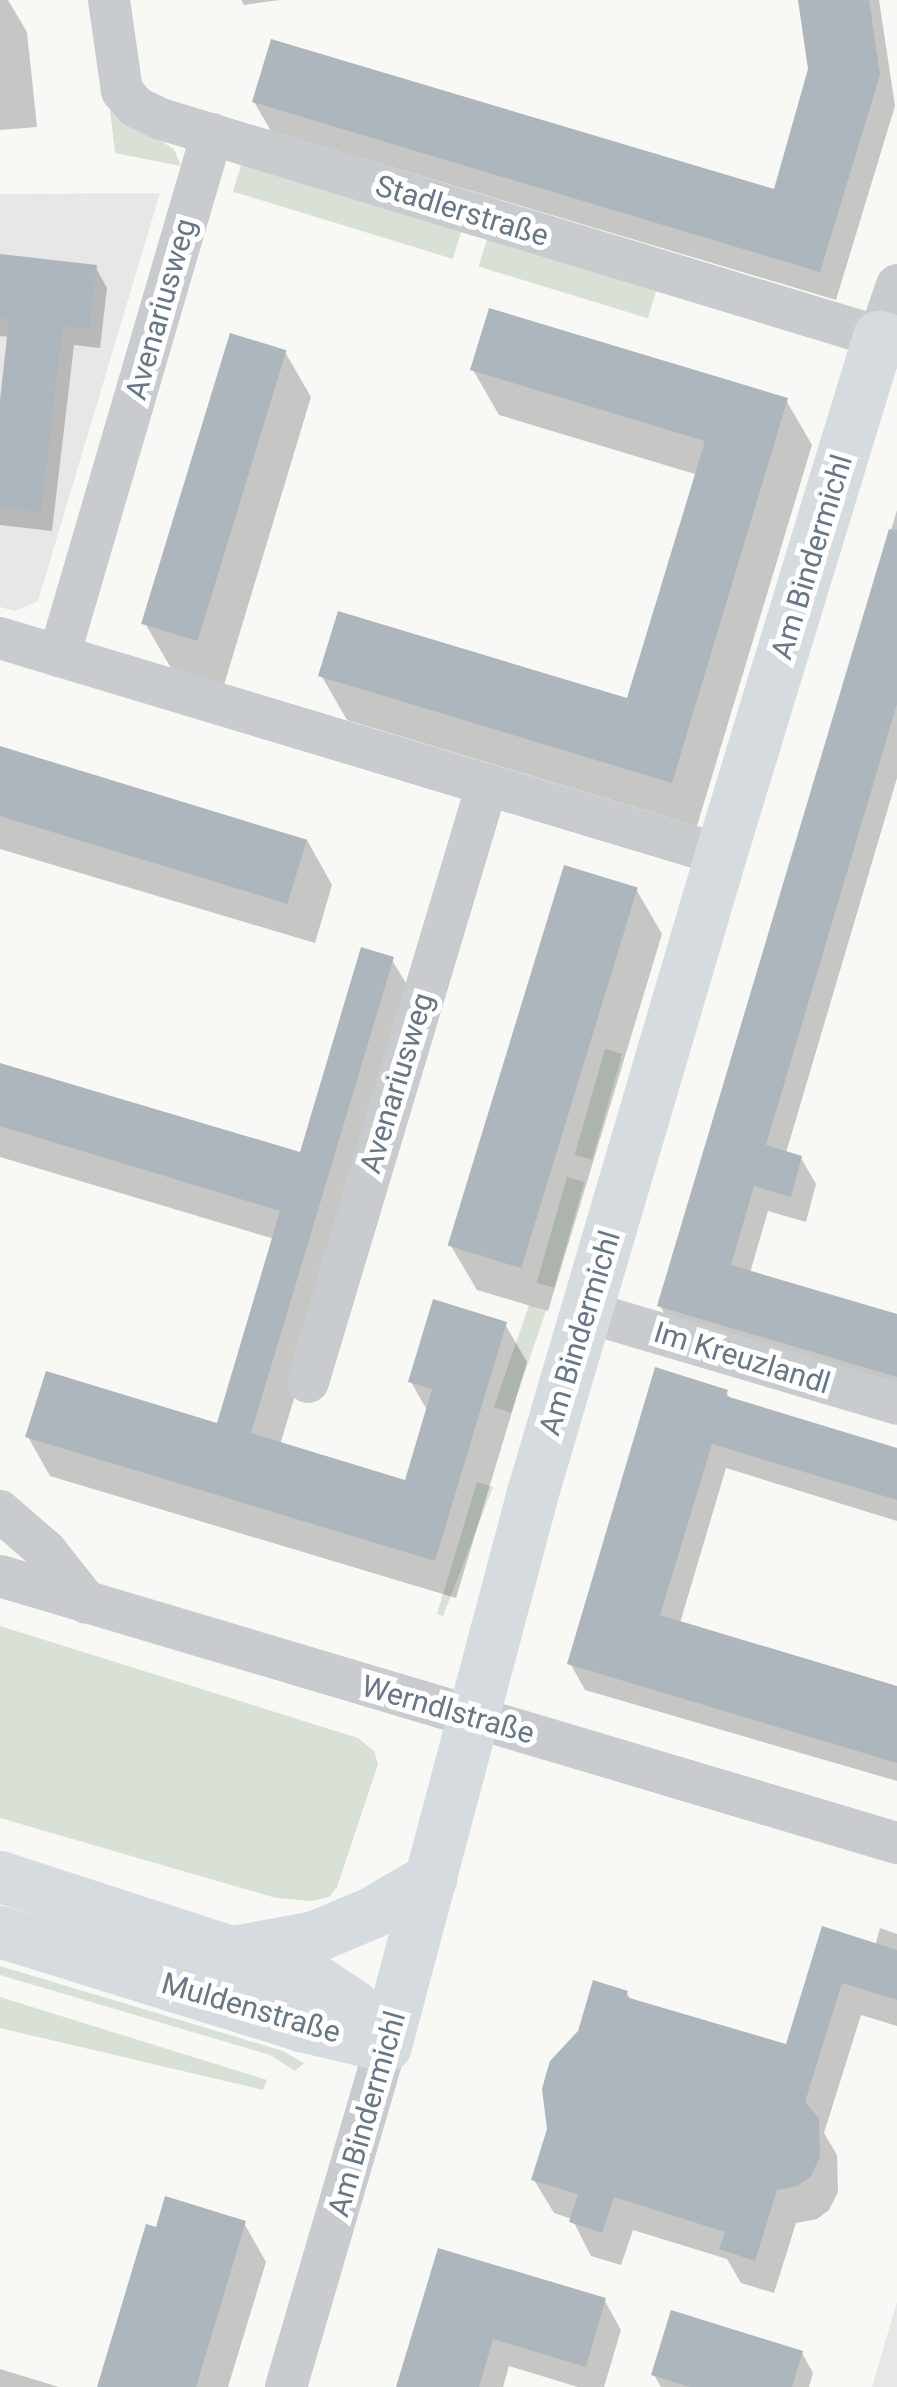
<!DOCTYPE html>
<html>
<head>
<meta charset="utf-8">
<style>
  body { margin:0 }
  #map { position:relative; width:897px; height:2387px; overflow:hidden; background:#f8f8f5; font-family:Roboto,sans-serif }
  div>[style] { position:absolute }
  .built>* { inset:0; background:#e6e7e6 }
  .green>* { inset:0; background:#d9e1d6; transform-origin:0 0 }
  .shadow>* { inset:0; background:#0003 }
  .building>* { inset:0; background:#aeb6bd; transform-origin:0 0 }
  .minor>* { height:42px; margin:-21px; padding:0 21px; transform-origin:21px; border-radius:21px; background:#c8cccf }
  .major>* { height:52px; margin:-26px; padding:0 26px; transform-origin:26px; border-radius:26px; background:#d6dbdf }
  span { translate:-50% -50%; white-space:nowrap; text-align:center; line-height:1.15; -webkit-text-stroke:10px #fff; paint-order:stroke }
  .street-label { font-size:30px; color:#657789 }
</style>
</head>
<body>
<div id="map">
  <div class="built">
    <div style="clip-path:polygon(160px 193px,38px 601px,15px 611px,0 607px,0 194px)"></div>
    <div style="clip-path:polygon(897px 2302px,897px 2387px,872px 2387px)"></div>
  </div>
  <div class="green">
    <div style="clip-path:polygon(110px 110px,174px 149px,181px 166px,115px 153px)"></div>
    <div style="left:242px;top:162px;width:230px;height:31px;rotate:17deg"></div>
    <div style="left:488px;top:236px;width:177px;height:32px;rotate:17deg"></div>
    <div style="left:605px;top:1049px;width:18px;height:110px;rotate:16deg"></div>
    <div style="left:567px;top:1177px;width:18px;height:110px;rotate:16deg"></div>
    <div style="left:529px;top:1305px;width:18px;height:108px;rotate:19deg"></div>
    <div style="clip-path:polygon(477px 1482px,493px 1487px,443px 1616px,437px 1614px)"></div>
    <div style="clip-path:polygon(0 1626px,358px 1738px,374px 1751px,378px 1764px,337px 1887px,329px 1897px,312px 1901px,276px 1898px,0 1818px)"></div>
    <div style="clip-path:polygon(0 1966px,283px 2051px,304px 2063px,295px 2071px,270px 2055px,0 1975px)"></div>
    <div style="clip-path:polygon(0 1997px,267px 2080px,263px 2090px,0 2028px)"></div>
  </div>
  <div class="shadow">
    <div style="clip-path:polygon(0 0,8px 0,27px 32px,37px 127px,0 130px)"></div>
    <div style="clip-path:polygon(241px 0,280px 0,244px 5px)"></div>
    <div style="clip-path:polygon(801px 0,879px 0,895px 106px,836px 300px,271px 131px,254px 102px,775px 192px,811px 69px)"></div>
    <div style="clip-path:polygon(0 257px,96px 268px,107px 288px,100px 348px,74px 345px,52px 531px,0 525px,0 415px,10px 337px,0 336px)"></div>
    <div style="clip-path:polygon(285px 352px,311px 397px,224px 685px,172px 670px,146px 625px)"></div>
    <div style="clip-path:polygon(473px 370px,786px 400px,812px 445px,697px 826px,347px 720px,321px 675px,629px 701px,698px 475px,499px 415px)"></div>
    <div style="clip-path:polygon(897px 510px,897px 778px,786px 1153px,801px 1158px,816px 1184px,806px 1222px,768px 1211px,750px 1273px,897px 1317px,897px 1398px,675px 1332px,660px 1306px)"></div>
    <div style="clip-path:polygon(0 749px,307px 840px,332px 885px,315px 943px,0 849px)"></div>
    <div style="clip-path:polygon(636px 889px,662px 934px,548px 1311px,477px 1290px,451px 1246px)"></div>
    <div style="clip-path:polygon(392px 960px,415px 998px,280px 1445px,407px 1483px,428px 1412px,411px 1382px,505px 1324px,527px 1362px,456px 1598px,50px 1476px,28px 1437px,219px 1426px,274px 1239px,0 1157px,0 1065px,301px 1156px)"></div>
    <div style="clip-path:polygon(726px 1392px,732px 1401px,897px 1451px,897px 1521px,726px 1468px,680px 1623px,897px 1689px,897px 1781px,585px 1690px,570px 1663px)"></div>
    <div style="clip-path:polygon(880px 1928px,897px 1934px,897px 2026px,861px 2015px,824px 2133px,837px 2155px,838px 2192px,829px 2210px,817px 2219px,796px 2223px,774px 2293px,741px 2283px,727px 2259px,633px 2230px,621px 2265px,591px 2256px,572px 2219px,554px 2213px,534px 2180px,627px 1993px,632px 2002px,788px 2048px,823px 1929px,875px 1946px)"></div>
    <div style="clip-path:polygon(244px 2223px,266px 2262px,228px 2387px,99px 2387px,157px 2230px)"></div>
    <div style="clip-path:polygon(440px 2251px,605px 2301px,621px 2330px,604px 2387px,578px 2387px,509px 2366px,503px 2387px,399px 2387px)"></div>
    <div style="clip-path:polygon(802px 2353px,813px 2373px,809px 2387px,661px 2387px,654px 2375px)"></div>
    <div style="clip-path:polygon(0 2369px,59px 2387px,0 2387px)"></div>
  </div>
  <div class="building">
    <div style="clip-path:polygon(798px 0,869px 0,880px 75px,820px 272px,252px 102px,271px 39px,774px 189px,808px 69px)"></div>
    <div style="clip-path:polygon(0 254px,97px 265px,90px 329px,63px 326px,41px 512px,0 507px,0 400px,9px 319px,0 318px)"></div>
    <div style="clip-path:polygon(489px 308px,788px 398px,672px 783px,318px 676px,338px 611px,627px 698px,705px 441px,470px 370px)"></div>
    <div style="left:230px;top:333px;width:59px;height:304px;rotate:17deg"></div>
    <div style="clip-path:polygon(889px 529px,897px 530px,897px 704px,766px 1145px,802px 1156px,791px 1197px,754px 1186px,731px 1265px,897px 1314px,897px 1377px,657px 1306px)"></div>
    <div style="left:0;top:746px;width:321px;height:67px;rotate:17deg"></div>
    <div style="left:564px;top:865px;width:77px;height:398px;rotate:17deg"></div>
    <div style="clip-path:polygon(361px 947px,394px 957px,251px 1433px,405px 1480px,432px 1389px,408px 1382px,433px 1299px,507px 1322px,435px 1561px,25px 1437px,46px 1371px,217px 1423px,280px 1211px,0 1126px,0 1063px,300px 1152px)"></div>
    <div style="clip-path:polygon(655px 1367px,728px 1390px,726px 1396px,897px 1448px,897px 1500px,712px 1444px,660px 1615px,897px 1686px,897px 1763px,567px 1664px)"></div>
    <div style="clip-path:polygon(822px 1926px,897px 1950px,897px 2000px,842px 1983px,805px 2102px,819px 2118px,820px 2157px,811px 2176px,797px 2186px,777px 2190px,755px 2261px,719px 2249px,725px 2232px,614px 2197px,602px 2233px,569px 2222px,578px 2194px,531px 2180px,547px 2129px,542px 2089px,546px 2074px,550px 2061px,578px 2031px,593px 1980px,628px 1991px,626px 1997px,786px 2044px)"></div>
    <div style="clip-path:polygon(165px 2196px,246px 2221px,196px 2387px,97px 2387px,146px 2224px,156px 2227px)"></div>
    <div style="clip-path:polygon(438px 2248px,606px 2298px,586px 2367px,493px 2339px,479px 2387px,396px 2387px)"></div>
    <div style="clip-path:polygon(671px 2310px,803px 2351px,792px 2387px,690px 2387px,651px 2375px)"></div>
  </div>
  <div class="minor">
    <div style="left:109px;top:0;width:92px;rotate:81.9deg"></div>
    <div style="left:122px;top:91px;width:21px;rotate:49deg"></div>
    <div style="left:136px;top:107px;width:28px;rotate:26deg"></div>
    <div style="left:161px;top:119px;width:750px;rotate:16.89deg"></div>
    <div style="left:879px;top:337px;width:55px;rotate:-70.9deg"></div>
    <div style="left:0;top:638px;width:753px;rotate:16.75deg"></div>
    <div style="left:59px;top:656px;width:544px;rotate:-73.66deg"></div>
    <div style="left:587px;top:1312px;width:323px;rotate:16.5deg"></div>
    <div style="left:308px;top:1382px;width:623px;rotate:-73.31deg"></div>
    <div style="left:0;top:1511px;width:61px;rotate:41deg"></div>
    <div style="left:46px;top:1551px;width:66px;rotate:51.7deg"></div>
    <div style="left:0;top:1576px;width:936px;rotate:16.58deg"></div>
    <div style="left:286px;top:2387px;width:355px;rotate:-73.7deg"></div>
  </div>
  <div class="major">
    <div style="left:0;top:1877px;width:329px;rotate:18deg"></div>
    <div style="left:313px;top:1979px;width:49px;rotate:33.4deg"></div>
    <div style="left:354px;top:2006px;width:51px;rotate:51.3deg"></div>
    <div style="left:0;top:1932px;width:315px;rotate:17.3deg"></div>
    <div style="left:301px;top:2026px;width:87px;rotate:13.2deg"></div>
    <div style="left:239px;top:1951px;width:77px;rotate:-10.4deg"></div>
    <div style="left:315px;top:1937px;width:62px;rotate:-22.8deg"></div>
    <div style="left:372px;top:1913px;width:69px;rotate:-30.3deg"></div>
    <div style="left:386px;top:2046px;width:572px;rotate:-75.11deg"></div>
    <div style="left:533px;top:1493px;width:665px;rotate:-73.58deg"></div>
    <div style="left:721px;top:855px;width:542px;rotate:-73.04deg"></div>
    <div style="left:879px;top:337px;width:19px;rotate:18deg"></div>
  </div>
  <div class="street-label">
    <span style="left:462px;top:211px;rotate:17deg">Stadlerstraße</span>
    <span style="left:161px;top:309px;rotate:-74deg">Avenariusweg</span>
    <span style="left:812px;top:557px;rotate:-73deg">Am Bindermichl</span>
    <span style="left:397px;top:1083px;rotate:-73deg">Avenariusweg</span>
    <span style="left:580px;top:1333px;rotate:-73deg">Am Bindermichl</span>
    <span style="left:742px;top:1358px;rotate:17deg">Im Kreuzlandl</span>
    <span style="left:448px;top:1710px;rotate:16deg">Werndlstraße</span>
    <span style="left:251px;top:2008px;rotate:16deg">Muldenstraße</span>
    <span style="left:367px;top:2114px;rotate:-74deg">Am Bindermichl</span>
  </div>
</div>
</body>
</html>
